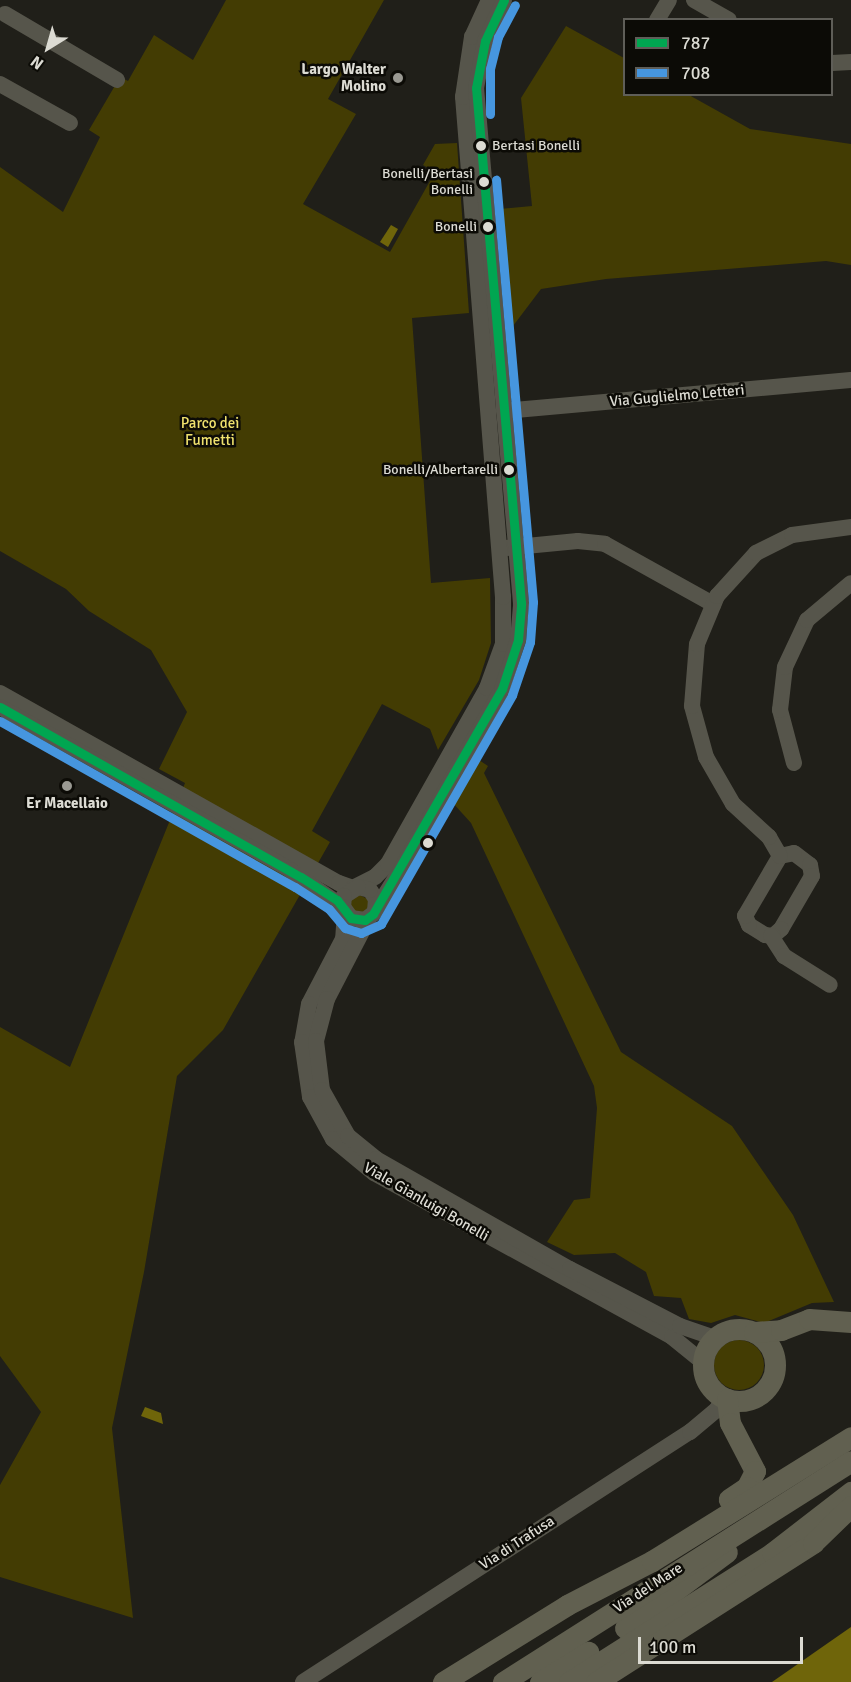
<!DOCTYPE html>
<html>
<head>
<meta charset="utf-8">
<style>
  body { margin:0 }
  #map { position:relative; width:851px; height:1682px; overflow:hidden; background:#201f19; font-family:Signika,sans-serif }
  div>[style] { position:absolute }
  .green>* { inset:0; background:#433c03 }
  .round { border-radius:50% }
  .water>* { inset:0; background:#6f650a }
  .minor>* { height:16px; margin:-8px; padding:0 8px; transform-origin:8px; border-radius:8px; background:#56554b }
  .major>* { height:21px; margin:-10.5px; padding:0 10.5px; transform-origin:10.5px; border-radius:10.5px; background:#616050 }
  .major>.ring { margin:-10.5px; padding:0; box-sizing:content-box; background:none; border:21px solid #616050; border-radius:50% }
  .bus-1>* { height:9px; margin:-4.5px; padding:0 4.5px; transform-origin:4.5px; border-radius:4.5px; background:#00a651 }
  .bus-2>* { height:9px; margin:-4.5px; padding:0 4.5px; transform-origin:4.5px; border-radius:4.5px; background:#4696df }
  .dots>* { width:16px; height:16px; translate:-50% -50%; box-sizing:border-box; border:3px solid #0c0b06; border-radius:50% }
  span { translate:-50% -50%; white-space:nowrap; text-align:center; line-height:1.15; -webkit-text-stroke:5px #0c0b06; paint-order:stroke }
  .bus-label { font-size:14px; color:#dcdbd3 }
  .left { translate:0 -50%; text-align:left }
  .right { translate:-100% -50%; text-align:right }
  .poi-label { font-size:15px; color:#dcdbd3; font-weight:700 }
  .street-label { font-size:15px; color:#dcdbd3 }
  .park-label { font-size:15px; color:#efe16d }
  .legend { position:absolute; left:623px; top:18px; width:210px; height:78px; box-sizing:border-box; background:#0c0b06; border:2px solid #5f5e58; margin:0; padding:8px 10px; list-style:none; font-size:18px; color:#dcdbd3 }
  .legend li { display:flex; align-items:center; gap:12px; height:30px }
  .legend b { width:30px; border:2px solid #5f5e58 }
  .north { position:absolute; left:18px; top:18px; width:60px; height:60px; -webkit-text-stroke:4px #0c0b06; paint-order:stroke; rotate:217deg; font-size:16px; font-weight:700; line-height:24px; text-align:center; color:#dcdbd3 }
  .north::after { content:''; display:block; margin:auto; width:21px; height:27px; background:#dcdbd3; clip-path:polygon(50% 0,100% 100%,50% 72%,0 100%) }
  .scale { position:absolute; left:638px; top:1637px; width:165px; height:27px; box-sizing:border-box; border:3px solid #dcdbd3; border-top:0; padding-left:8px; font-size:18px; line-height:21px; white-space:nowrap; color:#dcdbd3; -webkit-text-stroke:4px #0c0b06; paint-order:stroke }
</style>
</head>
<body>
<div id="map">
  <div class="green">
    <div style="clip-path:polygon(226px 0,384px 0,328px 99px,356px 114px,303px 204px,390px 252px,435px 172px,423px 165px,435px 144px,457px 143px,469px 313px,412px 318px,431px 583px,490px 578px,491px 643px,479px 680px,438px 750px,430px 729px,382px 704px,312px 831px,330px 842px,223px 1030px,177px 1076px,144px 1272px,112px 1428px,133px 1618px,0 1577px,0 1485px,41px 1412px,0 1356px,0 1027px,70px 1067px,185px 783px,159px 769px,187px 712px,151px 650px,89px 611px,66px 589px,0 551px,0 167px,63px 212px,100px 137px,89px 130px,120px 77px,128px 81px,154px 35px,193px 60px)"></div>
    <div style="clip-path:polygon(566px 26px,624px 58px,624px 94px,689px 95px,750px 129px,851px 144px,851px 265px,826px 261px,606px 279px,541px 289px,513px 326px,505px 323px,500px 209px,532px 206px,521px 98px)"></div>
    <div style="clip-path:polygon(476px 758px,488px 766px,484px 773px,621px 1052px,732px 1126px,793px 1215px,834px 1302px,812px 1303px,764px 1323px,735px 1315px,711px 1323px,689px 1319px,681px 1298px,654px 1296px,646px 1272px,615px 1253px,574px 1255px,547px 1242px,574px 1200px,590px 1198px,597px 1108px,594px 1086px,471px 823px,452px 802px)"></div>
    <div style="clip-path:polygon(355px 893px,370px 900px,366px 913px,352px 912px,349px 898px)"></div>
    <div class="round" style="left:714px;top:1340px;width:50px;height:50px"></div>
  </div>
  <div class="water">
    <div style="clip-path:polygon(391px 225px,398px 229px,388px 247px,380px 242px)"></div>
    <div style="clip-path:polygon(145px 1407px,161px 1413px,163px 1424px,141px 1416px)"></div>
    <div style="clip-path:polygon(851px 1627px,851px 1682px,772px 1682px)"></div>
  </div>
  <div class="minor">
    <div style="left:694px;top:0;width:40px;rotate:29.7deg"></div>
    <div style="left:5px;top:14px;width:130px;rotate:30.5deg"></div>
    <div style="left:657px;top:20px;width:23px;rotate:-59deg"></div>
    <div style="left:832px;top:63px;width:19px;rotate:-3deg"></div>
    <div style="left:0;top:84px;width:80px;rotate:29.1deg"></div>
    <div style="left:504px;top:411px;width:348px;rotate:-5.1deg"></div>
    <div style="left:506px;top:548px;width:72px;rotate:-5.6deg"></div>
    <div style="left:578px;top:541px;width:27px;rotate:6deg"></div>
    <div style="left:605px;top:544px;width:124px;rotate:29.1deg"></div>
    <div style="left:0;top:693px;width:389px;rotate:29.3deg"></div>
    <div style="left:339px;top:883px;width:15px;rotate:20deg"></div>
    <div style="left:353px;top:888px;width:25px;rotate:-27deg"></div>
    <div style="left:375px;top:877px;width:18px;rotate:-45deg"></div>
    <div style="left:388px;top:864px;width:202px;rotate:-60.6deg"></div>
    <div style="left:487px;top:688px;width:47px;rotate:-70deg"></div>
    <div style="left:503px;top:644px;width:47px;rotate:-90deg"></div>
    <div style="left:503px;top:597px;width:502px;rotate:-94.57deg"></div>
    <div style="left:463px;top:97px;width:61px;rotate:-81.5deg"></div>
    <div style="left:472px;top:37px;width:41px;rotate:-65.3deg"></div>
    <div style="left:0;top:707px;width:333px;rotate:29.3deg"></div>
    <div style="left:290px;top:870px;width:65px;rotate:34.9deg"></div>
    <div style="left:794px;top:763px;width:55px;rotate:-104.8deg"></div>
    <div style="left:780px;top:710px;width:43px;rotate:-83.4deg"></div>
    <div style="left:785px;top:667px;width:52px;rotate:-64.9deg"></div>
    <div style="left:807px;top:620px;width:57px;rotate:-40.1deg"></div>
    <div style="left:794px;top:853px;width:20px;rotate:37deg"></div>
    <div style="left:810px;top:865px;width:11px;rotate:80deg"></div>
    <div style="left:812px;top:876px;width:61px;rotate:120.3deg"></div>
    <div style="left:781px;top:929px;width:11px;rotate:139deg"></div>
    <div style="left:773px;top:936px;width:8px;rotate:-173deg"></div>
    <div style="left:765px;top:935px;width:19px;rotate:-148deg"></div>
    <div style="left:749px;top:925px;width:10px;rotate:-114deg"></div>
    <div style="left:745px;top:916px;width:69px;rotate:-59.7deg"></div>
    <div style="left:780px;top:856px;width:14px;rotate:-12deg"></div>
    <div style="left:780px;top:856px;width:22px;rotate:-120deg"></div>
    <div style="left:769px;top:837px;width:49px;rotate:-137.5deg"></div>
    <div style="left:733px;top:804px;width:54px;rotate:-119.9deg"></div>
    <div style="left:706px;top:757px;width:53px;rotate:-105.4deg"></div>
    <div style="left:692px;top:706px;width:62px;rotate:-85.4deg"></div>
    <div style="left:697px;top:644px;width:52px;rotate:-67.4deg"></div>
    <div style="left:717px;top:596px;width:58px;rotate:-47.8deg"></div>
    <div style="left:756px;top:553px;width:40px;rotate:-26.6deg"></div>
    <div style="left:792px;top:535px;width:60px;rotate:-7.7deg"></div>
    <div style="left:375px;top:911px;width:12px;rotate:-85deg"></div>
    <div style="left:376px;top:899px;width:11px;rotate:-124deg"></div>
    <div style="left:370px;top:890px;width:12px;rotate:-166deg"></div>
    <div style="left:358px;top:887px;width:17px;rotate:147deg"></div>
    <div style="left:344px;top:896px;width:11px;rotate:95deg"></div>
    <div style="left:343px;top:907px;width:14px;rotate:54deg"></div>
    <div style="left:351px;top:918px;width:14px;rotate:8deg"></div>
    <div style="left:365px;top:920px;width:10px;rotate:-37deg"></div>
    <div style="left:373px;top:914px;width:51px;rotate:-57.9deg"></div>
    <div style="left:400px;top:871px;width:209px;rotate:-60.7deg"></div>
    <div style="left:502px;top:689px;width:52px;rotate:-71.9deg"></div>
    <div style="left:518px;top:640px;width:37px;rotate:-85deg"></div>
    <div style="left:521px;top:603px;width:517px;rotate:-94.99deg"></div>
    <div style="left:476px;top:88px;width:48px;rotate:-79.2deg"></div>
    <div style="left:485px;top:41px;width:45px;rotate:-65.1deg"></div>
    <div style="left:345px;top:912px;width:27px;rotate:94deg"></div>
    <div style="left:343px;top:939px;width:73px;rotate:117.6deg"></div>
    <div style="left:309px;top:1004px;width:39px;rotate:100deg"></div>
    <div style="left:302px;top:1042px;width:56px;rotate:81.7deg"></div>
    <div style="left:310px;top:1097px;width:48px;rotate:61.3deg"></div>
    <div style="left:333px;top:1139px;width:53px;rotate:39.7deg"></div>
    <div style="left:374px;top:1173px;width:340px;rotate:28.8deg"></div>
    <div style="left:672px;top:1337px;width:41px;rotate:39.1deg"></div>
    <div style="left:369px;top:918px;width:91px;rotate:117.4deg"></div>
    <div style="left:327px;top:999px;width:43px;rotate:104.7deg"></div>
    <div style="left:316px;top:1041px;width:49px;rotate:83deg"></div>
    <div style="left:322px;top:1090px;width:53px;rotate:60.5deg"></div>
    <div style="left:348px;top:1136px;width:36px;rotate:39deg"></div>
    <div style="left:376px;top:1159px;width:223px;rotate:29.6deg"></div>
    <div style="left:570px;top:1269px;width:124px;rotate:27.4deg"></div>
    <div style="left:680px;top:1326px;width:37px;rotate:19deg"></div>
    <div style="left:771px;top:936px;width:24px;rotate:57deg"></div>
    <div style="left:784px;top:956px;width:54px;rotate:32.2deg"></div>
    <div style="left:303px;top:1682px;width:461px;rotate:-32.9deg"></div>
    <div style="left:690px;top:1432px;width:35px;rotate:-40deg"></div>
    <div style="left:717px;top:1409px;width:14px;rotate:-60deg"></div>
  </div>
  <div class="major">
    <div class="ring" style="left:703px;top:1329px;width:51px;height:51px"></div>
    <div style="left:754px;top:1332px;width:27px;rotate:-4deg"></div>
    <div style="left:781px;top:1330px;width:30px;rotate:-21deg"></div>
    <div style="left:809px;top:1319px;width:42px;rotate:4.1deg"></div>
    <div style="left:727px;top:1399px;width:24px;rotate:83deg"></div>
    <div style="left:730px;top:1423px;width:54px;rotate:62.5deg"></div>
    <div style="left:755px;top:1471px;width:18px;rotate:117deg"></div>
    <div style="left:747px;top:1487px;width:22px;rotate:146deg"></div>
    <div style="left:625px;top:1628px;width:127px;rotate:-36.7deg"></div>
    <div style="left:443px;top:1682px;width:146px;rotate:-31.8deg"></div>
    <div style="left:567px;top:1605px;width:96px;rotate:-27.4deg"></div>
    <div style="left:652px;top:1561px;width:234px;rotate:-31.9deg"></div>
    <div style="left:503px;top:1682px;width:412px;rotate:-32.4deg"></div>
    <div style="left:540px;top:1682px;width:57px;rotate:-32deg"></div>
    <div style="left:569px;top:1682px;width:241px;rotate:-32.4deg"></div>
    <div style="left:772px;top:1553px;width:100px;rotate:-37.7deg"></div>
    <div style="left:596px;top:1682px;width:258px;rotate:-32.6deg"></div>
    <div style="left:813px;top:1543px;width:53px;rotate:-44.2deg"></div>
  </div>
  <div class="bus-1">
    <div style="left:0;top:707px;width:346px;rotate:29.5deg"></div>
    <div style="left:301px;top:877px;width:43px;rotate:32.6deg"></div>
    <div style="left:337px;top:900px;width:23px;rotate:52deg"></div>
    <div style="left:351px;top:918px;width:14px;rotate:8deg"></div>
    <div style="left:365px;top:920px;width:10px;rotate:-37deg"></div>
    <div style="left:373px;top:914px;width:259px;rotate:-60.2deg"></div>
    <div style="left:502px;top:689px;width:52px;rotate:-71.9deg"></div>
    <div style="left:518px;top:640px;width:37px;rotate:-85deg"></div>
    <div style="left:521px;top:603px;width:517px;rotate:-94.99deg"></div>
    <div style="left:476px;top:88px;width:48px;rotate:-79.2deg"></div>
    <div style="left:485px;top:41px;width:45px;rotate:-65.1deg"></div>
  </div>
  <div class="bus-2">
    <div style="left:490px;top:114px;width:45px;rotate:-90deg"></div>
    <div style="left:490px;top:69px;width:33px;rotate:-76deg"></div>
    <div style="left:498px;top:37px;width:36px;rotate:-62deg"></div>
    <div style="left:0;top:721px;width:338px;rotate:29.4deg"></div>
    <div style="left:295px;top:887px;width:40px;rotate:32.9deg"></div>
    <div style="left:329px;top:909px;width:25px;rotate:50deg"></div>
    <div style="left:345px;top:928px;width:17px;rotate:17deg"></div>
    <div style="left:361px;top:933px;width:22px;rotate:-24deg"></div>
    <div style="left:381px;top:924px;width:264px;rotate:-60.2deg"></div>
    <div style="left:512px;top:695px;width:56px;rotate:-71.2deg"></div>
    <div style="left:530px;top:642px;width:40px;rotate:-85.7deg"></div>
    <div style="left:533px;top:602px;width:424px;rotate:-95deg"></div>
  </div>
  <div class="dots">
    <div style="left:398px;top:78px;background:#9a9992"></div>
    <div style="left:481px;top:146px;background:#dcdbd3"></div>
    <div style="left:484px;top:182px;background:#dcdbd3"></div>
    <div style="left:488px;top:227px;background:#dcdbd3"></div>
    <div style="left:509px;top:470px;background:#dcdbd3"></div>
    <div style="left:67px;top:786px;background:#9a9992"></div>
    <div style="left:428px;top:843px;background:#dcdbd3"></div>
  </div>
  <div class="bus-label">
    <span class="left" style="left:492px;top:146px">Bertasi Bonelli</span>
    <span class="right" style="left:473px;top:182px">Bonelli/Bertasi<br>Bonelli</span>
    <span class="right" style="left:477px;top:227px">Bonelli</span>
    <span class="right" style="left:498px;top:470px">Bonelli/Albertarelli</span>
  </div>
  <div class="poi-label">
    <span class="right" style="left:386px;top:78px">Largo Walter<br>Molino</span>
    <span style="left:67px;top:804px">Er Macellaio</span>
  </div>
  <div class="street-label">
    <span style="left:677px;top:396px;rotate:-5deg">Via Guglielmo Letteri</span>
    <span style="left:426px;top:1202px;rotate:30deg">Viale Gianluigi Bonelli</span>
    <span style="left:517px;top:1543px;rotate:-33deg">Via di Trafusa</span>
    <span style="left:648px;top:1588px;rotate:-33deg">Via del Mare</span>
  </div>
  <div class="park-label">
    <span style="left:210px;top:432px">Parco dei<br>Fumetti</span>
  </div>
  <ul class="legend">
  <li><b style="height:8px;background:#00a651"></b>787</li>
  <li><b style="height:8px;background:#4696df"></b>708</li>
  </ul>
  <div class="north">N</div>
  <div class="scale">100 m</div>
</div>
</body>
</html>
